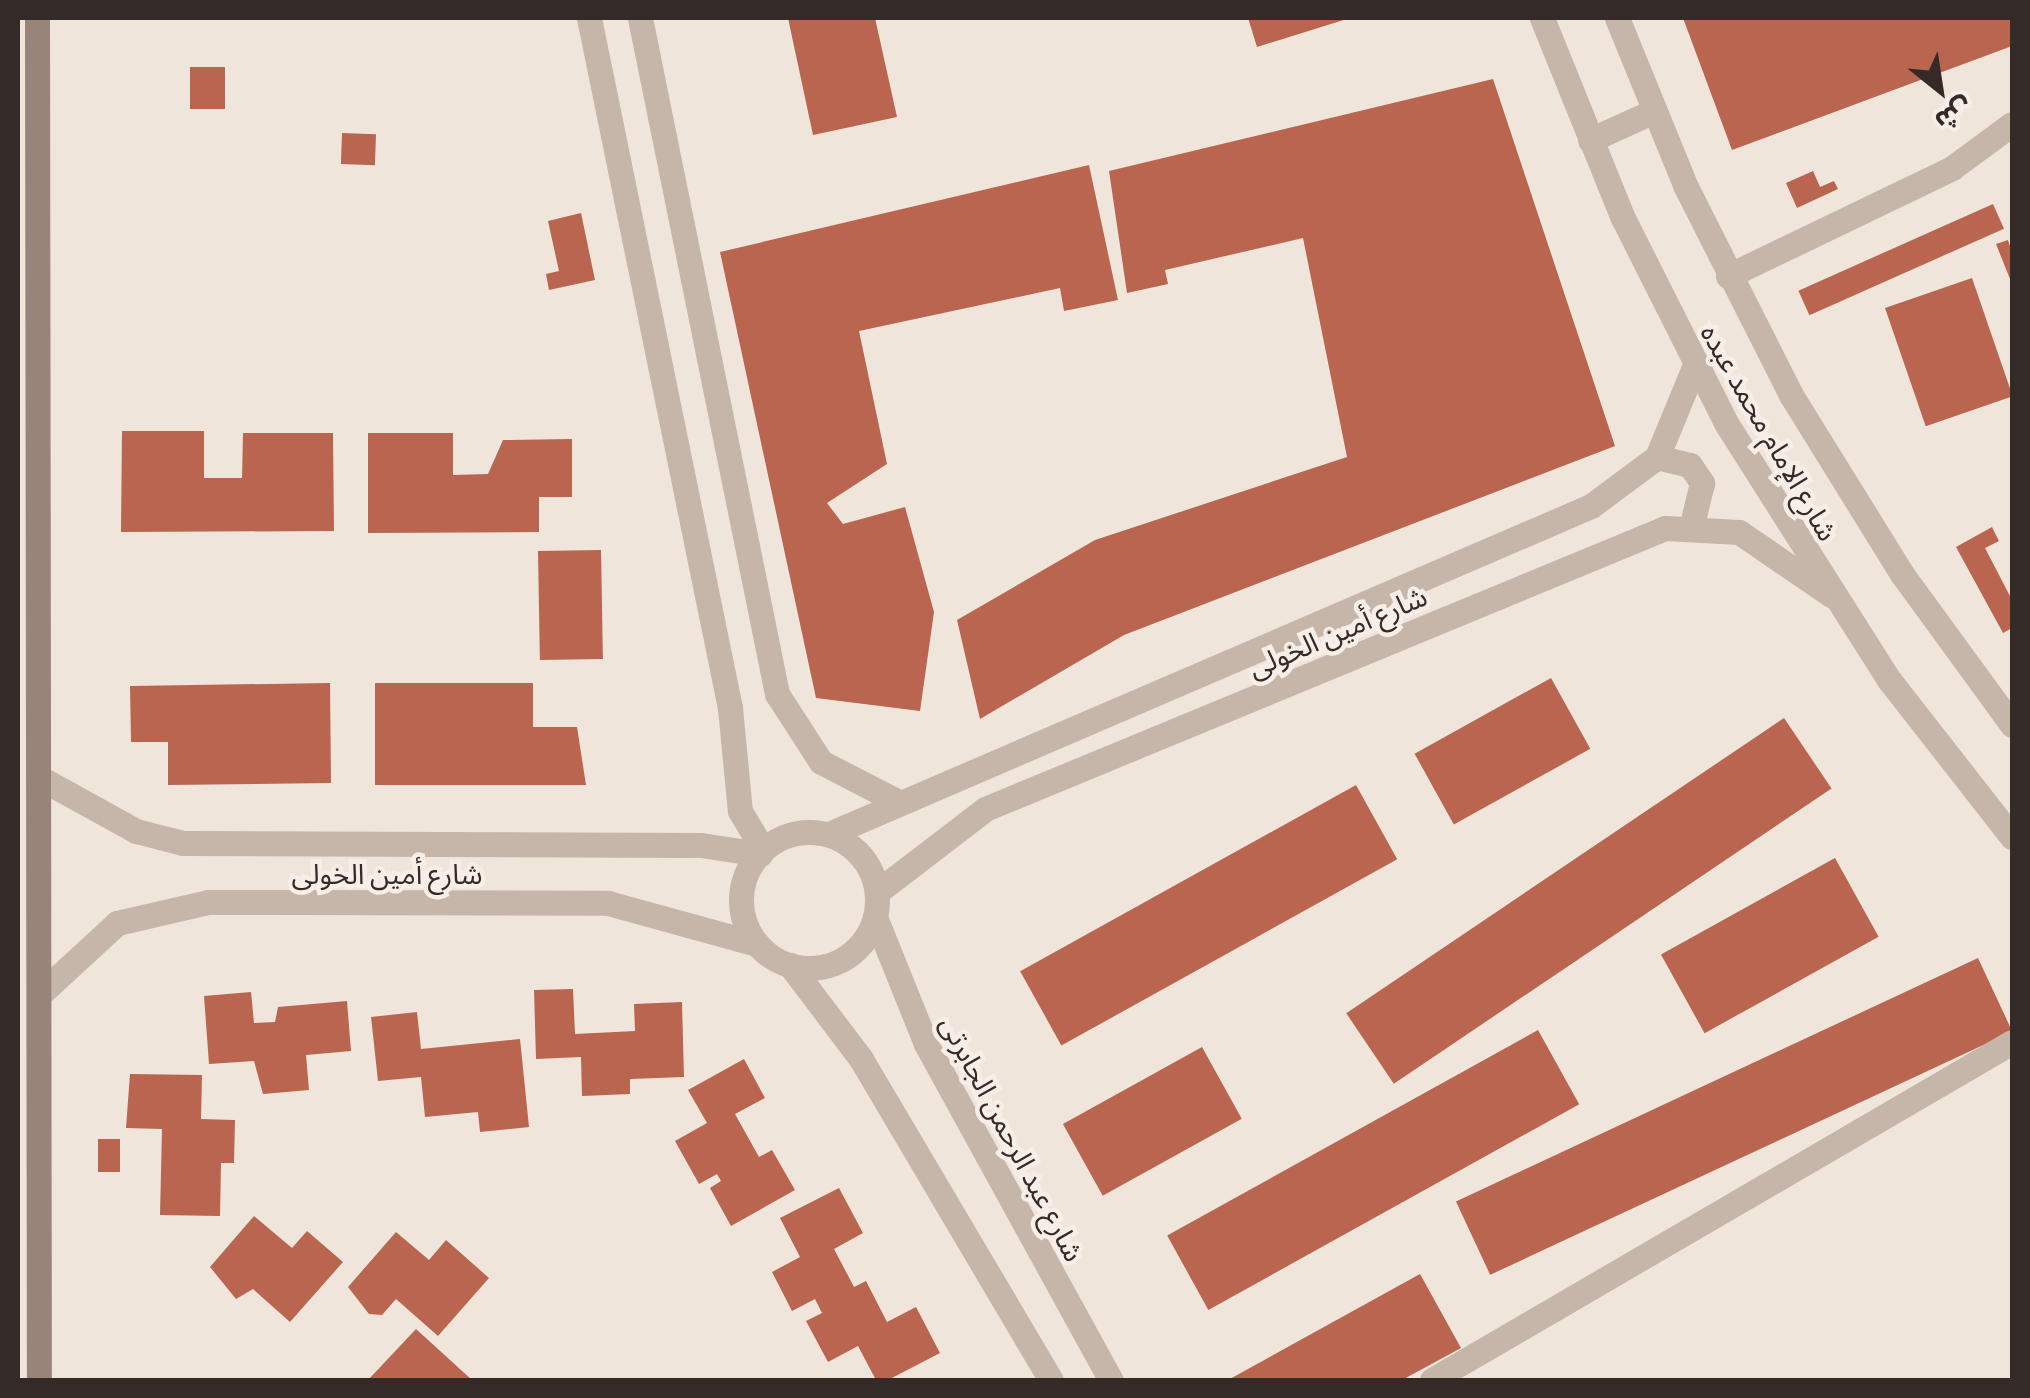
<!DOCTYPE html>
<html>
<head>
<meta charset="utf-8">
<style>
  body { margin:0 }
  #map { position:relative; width:2030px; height:1398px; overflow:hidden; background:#efe5db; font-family:Barlow,"Noto Sans Arabic",sans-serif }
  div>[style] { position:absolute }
  .building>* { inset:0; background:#ba654f; transform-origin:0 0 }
  .street>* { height:25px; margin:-12.5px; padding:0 12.5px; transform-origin:12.5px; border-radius:12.5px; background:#c6b5a9 }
  .street>.ring { margin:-12.5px; padding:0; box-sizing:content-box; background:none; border:25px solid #c6b5a9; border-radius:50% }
  .secondary>* { height:25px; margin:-12.5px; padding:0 12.5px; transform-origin:12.5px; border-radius:12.5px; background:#99847a }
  span { translate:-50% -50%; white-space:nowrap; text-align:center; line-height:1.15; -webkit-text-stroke:9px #f7efe7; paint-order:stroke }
  .street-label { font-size:28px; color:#342b28 }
  .frame { position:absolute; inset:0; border:20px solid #342b28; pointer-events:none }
  .north { position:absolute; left:1890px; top:40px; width:100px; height:100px; -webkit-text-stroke:8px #f7efe7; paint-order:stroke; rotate:150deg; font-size:28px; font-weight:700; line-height:40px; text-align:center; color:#342b28 }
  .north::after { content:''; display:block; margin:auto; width:35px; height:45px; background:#342b28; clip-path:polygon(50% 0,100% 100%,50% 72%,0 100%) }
</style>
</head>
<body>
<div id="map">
  <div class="building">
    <div style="clip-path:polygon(788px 18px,875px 18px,897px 117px,813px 135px)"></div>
    <div style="clip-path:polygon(1248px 18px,1350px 18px,1257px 47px)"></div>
    <div style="clip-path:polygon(1683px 18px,2012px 18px,2012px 46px,1732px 150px)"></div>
    <div style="left:190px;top:67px;width:35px;height:42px"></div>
    <div style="clip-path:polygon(1493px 79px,1615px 446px,1124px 635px,980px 719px,957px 620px,1095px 540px,1347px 457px,1303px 238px,1165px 270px,1168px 284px,1127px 293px,1109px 171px)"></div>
    <div style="left:342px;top:133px;width:34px;height:31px;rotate:2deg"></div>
    <div style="clip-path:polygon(1089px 165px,1118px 300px,1064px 311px,1060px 288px,859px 331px,887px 464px,827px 503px,843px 524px,905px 507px,934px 612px,920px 711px,816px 698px,720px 252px)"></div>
    <div style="clip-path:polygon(1813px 171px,1820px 187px,1834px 181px,1838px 189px,1797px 208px,1786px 183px)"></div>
    <div style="left:1993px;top:204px;width:27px;height:213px;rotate:66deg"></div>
    <div style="clip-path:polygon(581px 213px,595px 280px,549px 290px,546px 274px,559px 271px,548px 221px)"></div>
    <div style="clip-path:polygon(2008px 240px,2012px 252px,2012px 284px,1996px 244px)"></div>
    <div style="left:1972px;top:278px;width:125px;height:92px;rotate:71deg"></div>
    <div style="clip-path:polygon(122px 431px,204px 431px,204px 478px,242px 478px,243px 433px,333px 433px,334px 531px,121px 532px)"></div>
    <div style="clip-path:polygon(368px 433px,453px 433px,453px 475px,488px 474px,503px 440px,572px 439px,572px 497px,539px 497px,539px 532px,368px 533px)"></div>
    <div style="clip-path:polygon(1992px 527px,1999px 541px,1985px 548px,2012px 600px,2012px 628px,2003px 633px,1956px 547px)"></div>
    <div style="left:601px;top:550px;width:109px;height:63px;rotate:89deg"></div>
    <div style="left:1551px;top:678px;width:81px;height:156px;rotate:61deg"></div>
    <div style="clip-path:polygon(330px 683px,331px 783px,168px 785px,168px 742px,131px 742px,130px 686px)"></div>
    <div style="clip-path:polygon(375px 683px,533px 683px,533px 727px,577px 727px,586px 785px,375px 785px)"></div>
    <div style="left:1784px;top:718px;width:85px;height:528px;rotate:56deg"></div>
    <div style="left:1356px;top:785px;width:85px;height:384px;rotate:61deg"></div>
    <div style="left:1835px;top:858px;width:90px;height:199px;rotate:61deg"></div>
    <div style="left:1978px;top:958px;width:81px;height:576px;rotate:65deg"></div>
    <div style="clip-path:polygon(573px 989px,575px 1034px,635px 1031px,634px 1004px,682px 1002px,684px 1077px,630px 1079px,630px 1094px,582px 1096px,581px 1057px,536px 1059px,534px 990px)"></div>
    <div style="clip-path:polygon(251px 992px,254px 1023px,275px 1022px,278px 1007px,347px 1001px,351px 1051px,306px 1055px,309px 1090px,263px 1094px,254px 1061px,209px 1064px,204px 996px)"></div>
    <div style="clip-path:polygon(417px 1012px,421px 1049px,520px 1039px,529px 1127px,480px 1132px,478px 1112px,425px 1117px,421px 1077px,378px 1081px,371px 1017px)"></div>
    <div style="left:1538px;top:1030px;width:85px;height:424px;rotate:61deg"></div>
    <div style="left:1202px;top:1047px;width:82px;height:159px;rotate:61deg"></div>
    <div style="clip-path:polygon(744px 1059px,765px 1098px,735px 1114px,759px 1157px,772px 1150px,795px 1190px,731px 1226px,710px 1188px,721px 1181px,717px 1174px,699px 1184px,675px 1141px,707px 1123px,688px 1090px)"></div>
    <div style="clip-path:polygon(130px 1074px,202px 1075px,201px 1119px,235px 1120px,234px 1163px,221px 1163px,220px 1216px,160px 1215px,162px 1129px,126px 1128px)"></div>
    <div style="left:98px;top:1139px;width:22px;height:33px"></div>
    <div style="clip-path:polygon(839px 1188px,863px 1233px,834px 1249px,854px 1287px,866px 1281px,887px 1322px,916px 1307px,940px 1353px,888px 1380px,876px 1380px,858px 1346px,828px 1362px,806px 1321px,822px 1313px,815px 1299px,792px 1311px,772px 1272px,800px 1257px,780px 1218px)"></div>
    <div style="clip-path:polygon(254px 1216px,292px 1248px,307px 1231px,343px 1262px,290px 1322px,253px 1289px,236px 1299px,210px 1267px)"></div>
    <div style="clip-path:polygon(396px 1232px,429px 1260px,446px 1240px,489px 1278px,438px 1336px,396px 1299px,382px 1315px,369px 1314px,348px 1287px)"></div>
    <div style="clip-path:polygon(1420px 1274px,1461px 1348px,1402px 1380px,1228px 1380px)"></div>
    <div style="clip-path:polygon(416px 1329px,472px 1380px,368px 1380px)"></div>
  </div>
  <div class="street">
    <div style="left:589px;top:18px;width:704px;rotate:78.45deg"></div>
    <div style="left:730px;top:708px;width:103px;rotate:84.5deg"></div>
    <div style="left:740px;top:811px;width:45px;rotate:59.5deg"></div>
    <div style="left:640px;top:18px;width:690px;rotate:78.54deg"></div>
    <div style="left:777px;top:694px;width:81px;rotate:57.1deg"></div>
    <div style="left:821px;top:762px;width:81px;rotate:27.2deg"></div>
    <div style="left:1542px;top:18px;width:216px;rotate:68deg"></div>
    <div style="left:1623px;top:218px;width:229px;rotate:63.3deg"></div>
    <div style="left:1726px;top:423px;width:306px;rotate:57.6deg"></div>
    <div style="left:1890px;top:681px;width:198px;rotate:52deg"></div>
    <div style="left:1617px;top:18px;width:183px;rotate:67.8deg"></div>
    <div style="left:1686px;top:187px;width:233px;rotate:63.2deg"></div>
    <div style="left:1791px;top:395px;width:211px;rotate:58.2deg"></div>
    <div style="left:1902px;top:574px;width:187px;rotate:53.9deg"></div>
    <div style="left:1590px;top:140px;width:70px;rotate:-24.4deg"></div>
    <div style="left:1728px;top:276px;width:249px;rotate:-25.7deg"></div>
    <div style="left:1952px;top:168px;width:74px;rotate:-36.3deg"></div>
    <div style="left:1657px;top:457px;width:34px;rotate:14deg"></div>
    <div style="left:1690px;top:465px;width:22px;rotate:56deg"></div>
    <div style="left:1702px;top:483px;width:42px;rotate:103.7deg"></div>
    <div style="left:40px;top:778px;width:110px;rotate:28.9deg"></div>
    <div style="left:136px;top:831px;width:49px;rotate:14.3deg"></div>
    <div style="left:183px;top:843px;width:518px;rotate:0.22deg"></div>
    <div style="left:701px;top:845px;width:60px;rotate:8.7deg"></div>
    <div class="ring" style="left:741px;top:832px;width:111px;height:111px"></div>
    <div style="left:829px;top:834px;width:830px;rotate:-23.29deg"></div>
    <div style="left:1591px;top:506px;width:82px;rotate:-36.6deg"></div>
    <div style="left:1657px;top:457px;width:100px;rotate:-67.6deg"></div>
    <div style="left:877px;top:892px;width:136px;rotate:-37.5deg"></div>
    <div style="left:985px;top:809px;width:736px;rotate:-22.45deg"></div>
    <div style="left:1665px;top:528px;width:74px;rotate:3.1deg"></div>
    <div style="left:1739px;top:532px;width:112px;rotate:34.4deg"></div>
    <div style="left:875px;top:917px;width:137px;rotate:68.1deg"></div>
    <div style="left:926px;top:1044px;width:384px;rotate:61.2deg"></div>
    <div style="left:790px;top:965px;width:118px;rotate:52.9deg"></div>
    <div style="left:861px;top:1059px;width:373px;rotate:59.4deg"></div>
    <div style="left:41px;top:993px;width:103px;rotate:-42.6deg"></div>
    <div style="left:117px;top:923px;width:93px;rotate:-13deg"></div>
    <div style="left:208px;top:902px;width:400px;rotate:0.1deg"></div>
    <div style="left:608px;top:903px;width:155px;rotate:15.4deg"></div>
    <div style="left:1432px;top:1380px;width:671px;rotate:-30.23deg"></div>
  </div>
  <div class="secondary">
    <div style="left:37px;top:18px;width:1362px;rotate:89.92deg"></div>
  </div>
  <div class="street-label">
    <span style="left:1770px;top:432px;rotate:60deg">شارع الإمام محمد عبده</span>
    <span style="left:1337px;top:631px;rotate:-23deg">شارع أمين الخولى</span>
    <span style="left:387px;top:873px">شارع أمين الخولى</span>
    <span style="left:1013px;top:1138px;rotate:62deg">شارع عبد الرحمن الجابرتى</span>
  </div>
  <div class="frame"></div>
  <div class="north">ش</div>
</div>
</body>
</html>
